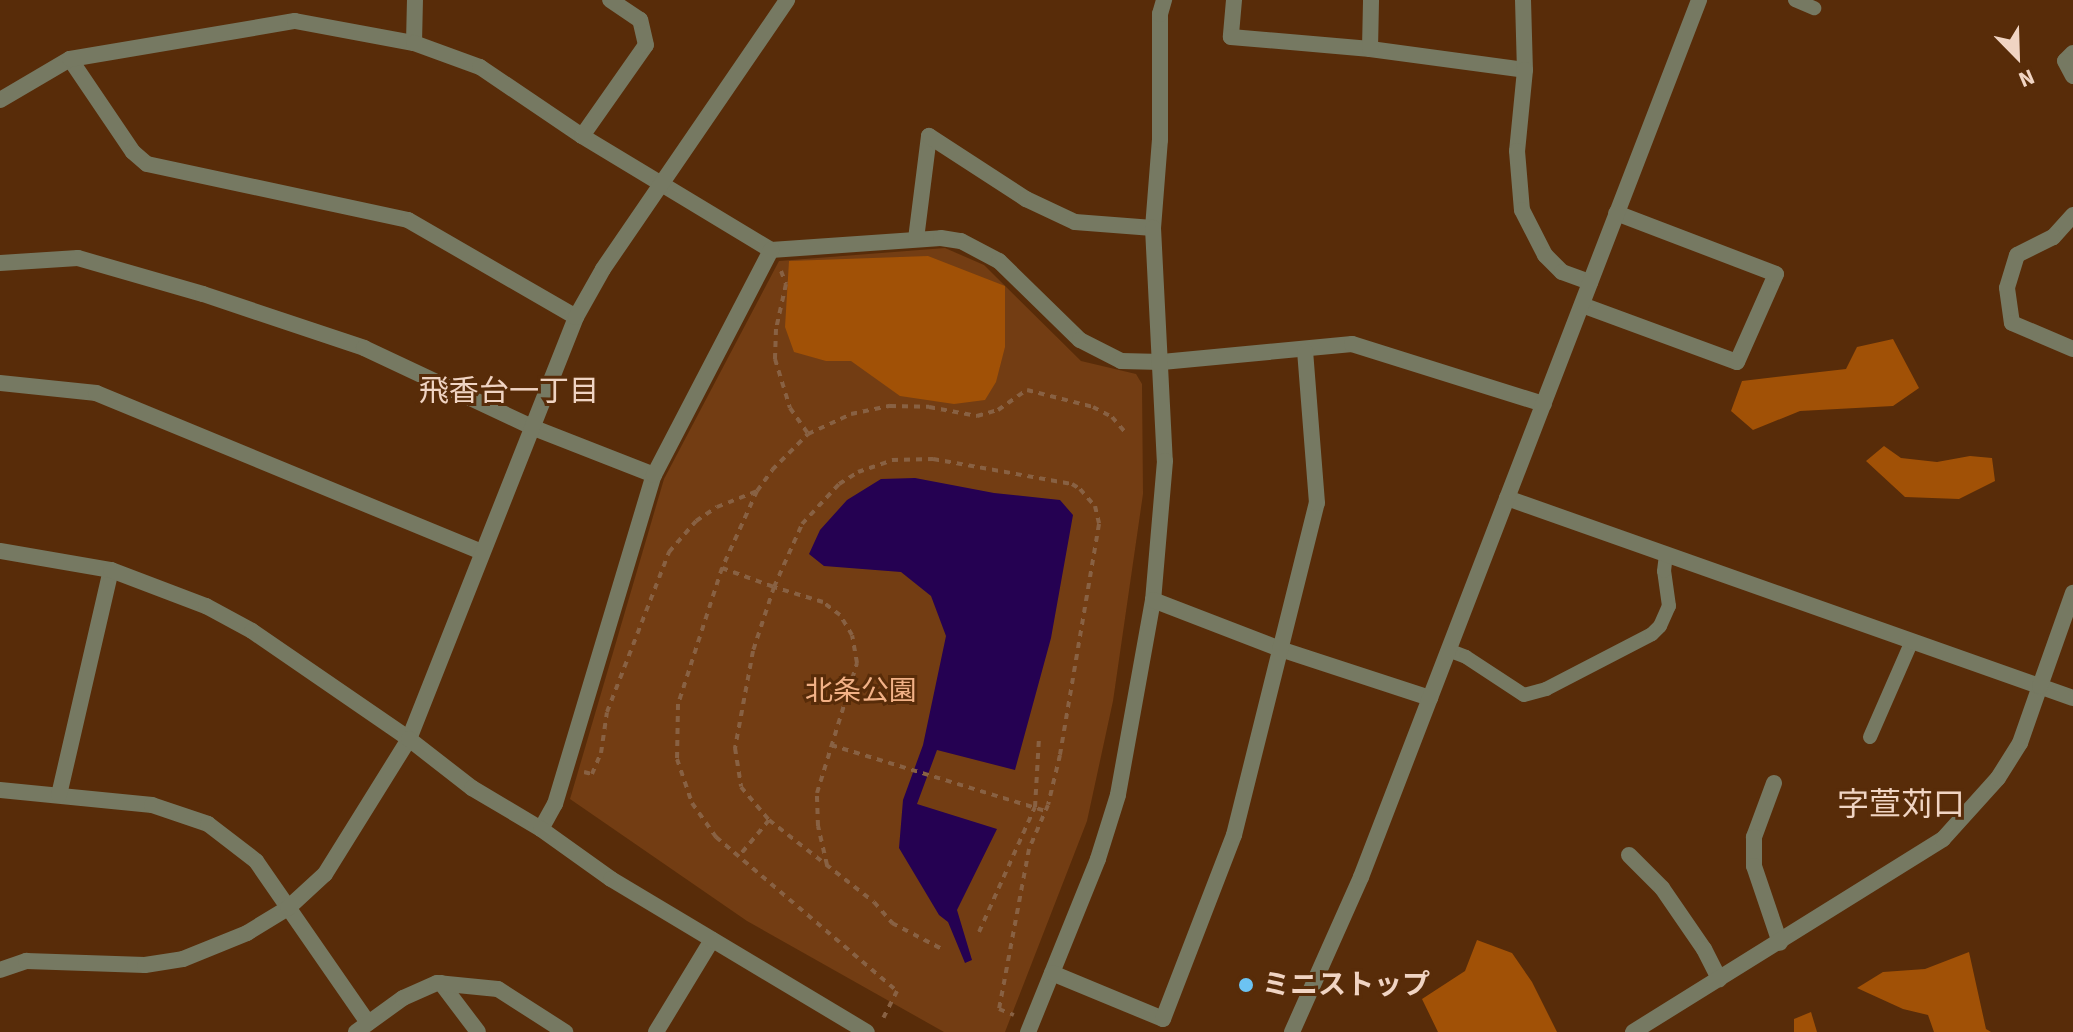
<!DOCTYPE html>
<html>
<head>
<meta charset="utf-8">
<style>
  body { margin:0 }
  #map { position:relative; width:2073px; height:1032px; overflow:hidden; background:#582c09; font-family:"Source Sans 3","Noto Sans JP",sans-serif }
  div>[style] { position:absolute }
  .green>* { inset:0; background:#733d13 }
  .forest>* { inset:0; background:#a15106 }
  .water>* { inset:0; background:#250152 }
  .path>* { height:4px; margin-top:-2px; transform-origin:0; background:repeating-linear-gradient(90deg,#886143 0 6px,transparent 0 12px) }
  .service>* { height:14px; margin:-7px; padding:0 7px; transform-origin:7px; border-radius:7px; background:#767962 }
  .minor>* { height:16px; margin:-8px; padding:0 8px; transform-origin:8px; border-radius:8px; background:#767962 }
  .tertiary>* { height:16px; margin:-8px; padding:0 8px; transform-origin:8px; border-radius:8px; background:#767962 }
  .dots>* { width:22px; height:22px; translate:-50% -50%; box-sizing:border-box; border:4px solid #582c09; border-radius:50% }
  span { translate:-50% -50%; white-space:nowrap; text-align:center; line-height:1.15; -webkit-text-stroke:6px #582c09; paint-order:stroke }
  .park-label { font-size:28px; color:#f2b186 }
  .poi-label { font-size:28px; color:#f0d4c3; font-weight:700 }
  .left { translate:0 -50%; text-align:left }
  .neighbourhood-label { font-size:30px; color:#f0d4c3 }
  .quarter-label { font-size:32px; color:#f0d4c3 }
  .north { position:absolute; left:1977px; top:16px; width:80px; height:80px; -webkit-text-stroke:6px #582c09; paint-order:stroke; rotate:157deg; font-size:22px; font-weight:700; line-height:32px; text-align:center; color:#f0d4c3 }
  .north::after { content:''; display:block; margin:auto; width:28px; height:36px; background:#f0d4c3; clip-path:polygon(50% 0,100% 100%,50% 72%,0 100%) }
</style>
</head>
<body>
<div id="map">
  <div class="green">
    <div style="clip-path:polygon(945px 248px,984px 265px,1081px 361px,1136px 374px,1142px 384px,1143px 494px,1113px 701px,1087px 821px,1005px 1032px,944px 1032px,747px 921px,570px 799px,664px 479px,779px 261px)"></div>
  </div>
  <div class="forest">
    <div style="clip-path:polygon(928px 256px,1005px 286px,1005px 347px,996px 382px,985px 400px,954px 404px,900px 396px,851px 361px,826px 361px,794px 352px,785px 327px,789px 261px)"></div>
    <div style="clip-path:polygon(1893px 339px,1919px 388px,1893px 406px,1800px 411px,1753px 430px,1731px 411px,1742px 381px,1846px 369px,1857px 347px)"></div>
    <div style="clip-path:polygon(1884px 446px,1901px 458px,1937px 462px,1970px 456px,1992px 458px,1995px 481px,1959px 499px,1905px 497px,1866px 461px)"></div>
    <div style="clip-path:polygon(1477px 940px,1512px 953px,1532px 982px,1557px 1032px,1438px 1032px,1422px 999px,1465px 971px)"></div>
    <div style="clip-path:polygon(1969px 952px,1986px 1029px,1991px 1032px,1934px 1032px,1928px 1015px,1903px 1009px,1857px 988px,1883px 972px,1925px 969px)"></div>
    <div style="clip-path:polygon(1811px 1012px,1817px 1032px,1794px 1032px,1794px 1019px)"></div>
  </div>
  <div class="water">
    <div style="clip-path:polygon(915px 478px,994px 493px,1060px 500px,1073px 515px,1051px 638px,1015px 770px,937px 750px,917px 804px,997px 829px,957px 910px,972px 960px,965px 963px,948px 922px,939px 915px,899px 848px,903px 800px,923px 745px,946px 636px,931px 596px,901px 572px,824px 566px,809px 554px,820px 530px,847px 500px,881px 479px)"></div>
  </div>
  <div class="path">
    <div style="left:781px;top:271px;width:14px;rotate:69deg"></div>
    <div style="left:786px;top:284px;width:46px;rotate:102.5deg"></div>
    <div style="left:776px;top:329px;width:30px;rotate:92deg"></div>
    <div style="left:775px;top:359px;width:51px;rotate:73deg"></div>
    <div style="left:790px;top:408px;width:32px;rotate:55deg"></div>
    <div style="left:757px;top:491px;width:85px;rotate:114.4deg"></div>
    <div style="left:722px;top:568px;width:143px;rotate:107.9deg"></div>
    <div style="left:678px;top:704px;width:55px;rotate:91deg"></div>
    <div style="left:677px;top:759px;width:46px;rotate:71.2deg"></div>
    <div style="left:692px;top:803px;width:42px;rotate:54.8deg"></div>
    <div style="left:716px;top:837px;width:238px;rotate:40.4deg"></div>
    <div style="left:897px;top:991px;width:30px;rotate:117deg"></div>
    <div style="left:722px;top:568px;width:55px;rotate:20.1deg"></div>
    <div style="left:774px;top:587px;width:67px;rotate:108.2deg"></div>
    <div style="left:753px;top:651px;width:99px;rotate:100.5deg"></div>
    <div style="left:735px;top:748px;width:39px;rotate:81deg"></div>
    <div style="left:741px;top:787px;width:43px;rotate:49.7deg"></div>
    <div style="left:769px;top:820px;width:47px;rotate:129.8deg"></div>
    <div style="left:831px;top:745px;width:224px;rotate:17.1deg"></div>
    <div style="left:584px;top:772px;width:8px;rotate:14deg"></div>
    <div style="left:592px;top:774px;width:23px;rotate:-67deg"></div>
    <div style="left:601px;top:753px;width:41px;rotate:-81.7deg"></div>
    <div style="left:607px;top:712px;width:172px;rotate:-68.8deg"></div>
    <div style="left:669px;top:552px;width:41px;rotate:-48.9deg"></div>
    <div style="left:696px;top:521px;width:25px;rotate:-34deg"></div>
    <div style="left:717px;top:507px;width:43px;rotate:-21.8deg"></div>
    <div style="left:757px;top:491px;width:26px;rotate:-54deg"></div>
    <div style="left:772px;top:470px;width:51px;rotate:-45deg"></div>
    <div style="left:808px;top:434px;width:47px;rotate:-24.9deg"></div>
    <div style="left:851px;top:414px;width:40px;rotate:-12deg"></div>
    <div style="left:890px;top:406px;width:39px;rotate:1deg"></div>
    <div style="left:929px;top:407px;width:49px;rotate:10.6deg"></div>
    <div style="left:977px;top:416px;width:22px;rotate:-16deg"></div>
    <div style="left:998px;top:410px;width:35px;rotate:-35deg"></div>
    <div style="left:1027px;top:390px;width:68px;rotate:14.4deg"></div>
    <div style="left:1093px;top:407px;width:21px;rotate:28deg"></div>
    <div style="left:1112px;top:417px;width:21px;rotate:49deg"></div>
    <div style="left:769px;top:820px;width:133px;rotate:38deg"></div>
    <div style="left:874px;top:902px;width:28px;rotate:49deg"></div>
    <div style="left:892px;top:923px;width:56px;rotate:27.5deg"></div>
    <div style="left:827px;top:865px;width:40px;rotate:-103deg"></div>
    <div style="left:818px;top:826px;width:33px;rotate:-92deg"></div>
    <div style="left:817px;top:793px;width:136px;rotate:-72.9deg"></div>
    <div style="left:857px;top:663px;width:28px;rotate:-100deg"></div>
    <div style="left:852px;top:635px;width:23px;rotate:-121deg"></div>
    <div style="left:840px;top:615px;width:21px;rotate:-143deg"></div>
    <div style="left:823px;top:602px;width:51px;rotate:-163deg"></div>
    <div style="left:774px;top:587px;width:69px;rotate:-66deg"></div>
    <div style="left:802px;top:524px;width:54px;rotate:-47.2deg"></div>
    <div style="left:839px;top:484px;width:22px;rotate:-32deg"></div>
    <div style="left:858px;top:472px;width:36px;rotate:-19deg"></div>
    <div style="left:892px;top:460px;width:41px;rotate:-1.4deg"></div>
    <div style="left:933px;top:459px;width:141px;rotate:10.2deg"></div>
    <div style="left:1072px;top:484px;width:9px;rotate:32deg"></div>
    <div style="left:1080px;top:489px;width:23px;rotate:49deg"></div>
    <div style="left:1095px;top:506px;width:18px;rotate:77deg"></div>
    <div style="left:1099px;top:524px;width:234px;rotate:99.6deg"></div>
    <div style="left:1060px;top:755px;width:51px;rotate:103.5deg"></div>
    <div style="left:1048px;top:805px;width:48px;rotate:113.4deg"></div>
    <div style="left:1029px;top:849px;width:163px;rotate:100.6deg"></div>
    <div style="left:999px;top:1009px;width:16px;rotate:22deg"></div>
    <div style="left:979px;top:932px;width:137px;rotate:-65.9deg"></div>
    <div style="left:1035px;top:807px;width:70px;rotate:-86.7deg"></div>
  </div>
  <div class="service">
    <div style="left:1795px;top:0;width:21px;rotate:23deg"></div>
    <div style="left:1448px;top:650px;width:19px;rotate:21deg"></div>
    <div style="left:1466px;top:657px;width:69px;rotate:33.2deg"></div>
    <div style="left:1524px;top:695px;width:23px;rotate:-15deg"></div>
    <div style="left:1546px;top:689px;width:119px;rotate:-27.4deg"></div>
    <div style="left:1652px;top:634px;width:11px;rotate:-45deg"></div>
    <div style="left:1660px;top:626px;width:22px;rotate:-66deg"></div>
    <div style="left:1669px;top:606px;width:35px;rotate:-98deg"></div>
    <div style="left:1664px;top:571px;width:17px;rotate:-83deg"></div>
    <div style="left:1870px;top:737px;width:105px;rotate:-66.4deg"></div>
  </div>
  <div class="minor">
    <div style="left:1234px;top:0;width:37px;rotate:95deg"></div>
    <div style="left:1231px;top:37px;width:140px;rotate:4.9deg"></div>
    <div style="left:1370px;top:49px;width:156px;rotate:7.7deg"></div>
    <div style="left:1523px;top:0;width:70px;rotate:88.4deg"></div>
    <div style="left:1525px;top:70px;width:81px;rotate:95.6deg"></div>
    <div style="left:1517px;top:151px;width:59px;rotate:85.2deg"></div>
    <div style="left:1522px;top:210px;width:51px;rotate:62.9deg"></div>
    <div style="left:1545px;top:255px;width:24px;rotate:45deg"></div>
    <div style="left:1562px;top:272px;width:30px;rotate:20deg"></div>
    <div style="left:414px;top:43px;width:43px;rotate:-88.7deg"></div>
    <div style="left:1370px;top:49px;width:49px;rotate:-88.8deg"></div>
    <div style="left:2073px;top:53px;width:11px;rotate:135deg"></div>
    <div style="left:2065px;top:61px;width:17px;rotate:62deg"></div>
    <div style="left:70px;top:59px;width:112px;rotate:55.9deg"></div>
    <div style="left:133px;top:152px;width:18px;rotate:41deg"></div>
    <div style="left:147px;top:164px;width:267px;rotate:12.1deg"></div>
    <div style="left:408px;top:220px;width:194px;rotate:30deg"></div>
    <div style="left:0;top:100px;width:81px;rotate:-30.4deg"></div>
    <div style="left:70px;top:59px;width:228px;rotate:-9.6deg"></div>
    <div style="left:295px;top:21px;width:121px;rotate:10.5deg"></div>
    <div style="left:414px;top:43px;width:70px;rotate:20deg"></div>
    <div style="left:480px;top:67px;width:123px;rotate:34.1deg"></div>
    <div style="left:582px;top:136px;width:221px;rotate:31.1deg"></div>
    <div style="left:771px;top:250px;width:170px;rotate:-4deg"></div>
    <div style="left:941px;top:238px;width:20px;rotate:9deg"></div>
    <div style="left:961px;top:241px;width:43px;rotate:27.8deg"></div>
    <div style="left:999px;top:261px;width:113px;rotate:44.3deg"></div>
    <div style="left:1080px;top:340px;width:46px;rotate:27.1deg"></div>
    <div style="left:1121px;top:361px;width:41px;rotate:1.4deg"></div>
    <div style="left:1162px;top:362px;width:191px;rotate:-5.4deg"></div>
    <div style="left:1352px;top:344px;width:201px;rotate:17.4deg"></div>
    <div style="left:582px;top:136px;width:111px;rotate:-54.9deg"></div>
    <div style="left:646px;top:45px;width:26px;rotate:-103deg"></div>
    <div style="left:640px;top:20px;width:36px;rotate:-146deg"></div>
    <div style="left:2073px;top:215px;width:30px;rotate:132deg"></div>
    <div style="left:2053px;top:237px;width:40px;rotate:153.4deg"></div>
    <div style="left:2017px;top:255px;width:34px;rotate:107deg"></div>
    <div style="left:2007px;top:288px;width:35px;rotate:82deg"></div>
    <div style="left:2012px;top:323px;width:66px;rotate:23.1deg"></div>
    <div style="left:1153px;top:228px;width:88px;rotate:-85.5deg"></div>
    <div style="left:1160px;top:140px;width:126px;rotate:-90deg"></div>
    <div style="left:1160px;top:14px;width:15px;rotate:-74deg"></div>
    <div style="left:916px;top:239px;width:104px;rotate:-82.8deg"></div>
    <div style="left:929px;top:136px;width:116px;rotate:33deg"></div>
    <div style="left:1026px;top:199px;width:54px;rotate:25.1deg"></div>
    <div style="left:1075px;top:222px;width:78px;rotate:4.4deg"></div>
    <div style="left:1153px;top:228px;width:233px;rotate:87.1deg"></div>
    <div style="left:1165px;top:461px;width:140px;rotate:94.9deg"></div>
    <div style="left:1153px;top:600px;width:198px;rotate:100.2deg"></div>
    <div style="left:1118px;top:795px;width:67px;rotate:107.4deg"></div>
    <div style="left:1098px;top:859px;width:187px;rotate:112deg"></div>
    <div style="left:0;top:263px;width:78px;rotate:-3.7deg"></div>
    <div style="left:78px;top:258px;width:130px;rotate:16.1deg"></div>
    <div style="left:203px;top:294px;width:170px;rotate:18.5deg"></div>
    <div style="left:364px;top:348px;width:188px;rotate:25.2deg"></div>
    <div style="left:534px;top:428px;width:129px;rotate:21.4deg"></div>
    <div style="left:1582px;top:305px;width:165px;rotate:20.2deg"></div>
    <div style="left:1737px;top:362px;width:96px;rotate:-66.1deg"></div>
    <div style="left:1776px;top:274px;width:171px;rotate:-159.1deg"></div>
    <div style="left:0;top:383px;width:97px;rotate:5.9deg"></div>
    <div style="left:96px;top:393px;width:417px;rotate:22.4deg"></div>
    <div style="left:1153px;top:600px;width:136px;rotate:21.1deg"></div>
    <div style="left:1280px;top:649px;width:158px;rotate:18.1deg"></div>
    <div style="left:1774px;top:783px;width:58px;rotate:110.3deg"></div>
    <div style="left:1754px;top:837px;width:29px;rotate:90deg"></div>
    <div style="left:1754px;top:866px;width:81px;rotate:71.3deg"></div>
    <div style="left:0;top:790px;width:153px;rotate:5.6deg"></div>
    <div style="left:152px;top:805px;width:59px;rotate:18.7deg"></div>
    <div style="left:208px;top:824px;width:61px;rotate:37.6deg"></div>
    <div style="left:256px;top:861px;width:197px;rotate:55.3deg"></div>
    <div style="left:59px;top:795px;width:231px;rotate:-77deg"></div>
    <div style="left:541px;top:829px;width:29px;rotate:-61deg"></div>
    <div style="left:555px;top:804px;width:344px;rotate:-73.3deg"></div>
    <div style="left:654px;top:475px;width:254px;rotate:-62.5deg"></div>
    <div style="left:1629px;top:855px;width:47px;rotate:45deg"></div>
    <div style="left:1662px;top:888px;width:74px;rotate:55.5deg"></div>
    <div style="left:1704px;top:949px;width:34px;rotate:63deg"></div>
    <div style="left:0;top:970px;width:28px;rotate:-19deg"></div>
    <div style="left:26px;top:961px;width:119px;rotate:1.9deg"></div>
    <div style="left:145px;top:965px;width:38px;rotate:-9deg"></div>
    <div style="left:183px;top:959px;width:69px;rotate:-22.1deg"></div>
    <div style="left:247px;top:933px;width:48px;rotate:-31.4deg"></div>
    <div style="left:288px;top:908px;width:50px;rotate:-42.6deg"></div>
    <div style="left:325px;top:874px;width:159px;rotate:-58.1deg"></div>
    <div style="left:409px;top:739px;width:454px;rotate:-68.4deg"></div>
    <div style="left:576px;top:317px;width:55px;rotate:-60.6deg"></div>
    <div style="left:603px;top:269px;width:326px;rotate:-55.6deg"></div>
    <div style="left:1052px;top:973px;width:120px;rotate:22.5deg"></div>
    <div style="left:1163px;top:1019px;width:197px;rotate:-68.9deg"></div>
    <div style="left:1234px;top:835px;width:342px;rotate:-76deg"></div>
    <div style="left:1317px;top:503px;width:152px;rotate:-94.5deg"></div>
    <div style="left:441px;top:983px;width:61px;rotate:52.9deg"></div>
    <div style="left:356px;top:1032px;width:58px;rotate:-35.9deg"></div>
    <div style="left:403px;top:998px;width:37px;rotate:-24deg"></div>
    <div style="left:437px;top:983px;width:61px;rotate:5.6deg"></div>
    <div style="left:498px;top:989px;width:80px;rotate:32.7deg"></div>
    <div style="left:656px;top:1032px;width:108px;rotate:-58.7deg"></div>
    <div style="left:1633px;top:1032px;width:365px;rotate:-31.9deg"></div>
    <div style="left:1943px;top:839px;width:82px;rotate:-48deg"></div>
    <div style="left:1998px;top:778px;width:41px;rotate:-57.8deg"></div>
    <div style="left:2020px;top:743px;width:60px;rotate:-70.7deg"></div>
  </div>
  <div class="tertiary">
    <div style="left:1507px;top:498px;width:600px;rotate:19.46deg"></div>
    <div style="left:0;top:551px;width:113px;rotate:9.7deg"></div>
    <div style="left:111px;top:570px;width:102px;rotate:20.8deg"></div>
    <div style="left:206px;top:606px;width:52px;rotate:28.5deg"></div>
    <div style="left:252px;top:631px;width:191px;rotate:34.5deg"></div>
    <div style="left:409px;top:739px;width:80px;rotate:37.9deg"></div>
    <div style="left:472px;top:788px;width:80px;rotate:30.7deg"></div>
    <div style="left:541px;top:829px;width:86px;rotate:35.5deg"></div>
    <div style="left:611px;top:879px;width:298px;rotate:30.9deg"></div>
    <div style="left:2040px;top:686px;width:99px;rotate:-70.5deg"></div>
    <div style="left:1292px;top:1032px;width:170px;rotate:-66deg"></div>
    <div style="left:1361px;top:877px;width:940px;rotate:-68.92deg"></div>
  </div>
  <div class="dots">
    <div style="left:1246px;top:985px;background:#6cc3f2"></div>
  </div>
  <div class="park-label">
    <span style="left:861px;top:691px">北条公園</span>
  </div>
  <div class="poi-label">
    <span class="left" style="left:1262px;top:985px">ミニストップ</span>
  </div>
  <div class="neighbourhood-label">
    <span style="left:509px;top:392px">飛香台一丁目</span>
  </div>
  <div class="quarter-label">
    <span style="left:1901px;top:805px">字萱苅口</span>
  </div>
  <div class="north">N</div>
</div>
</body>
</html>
